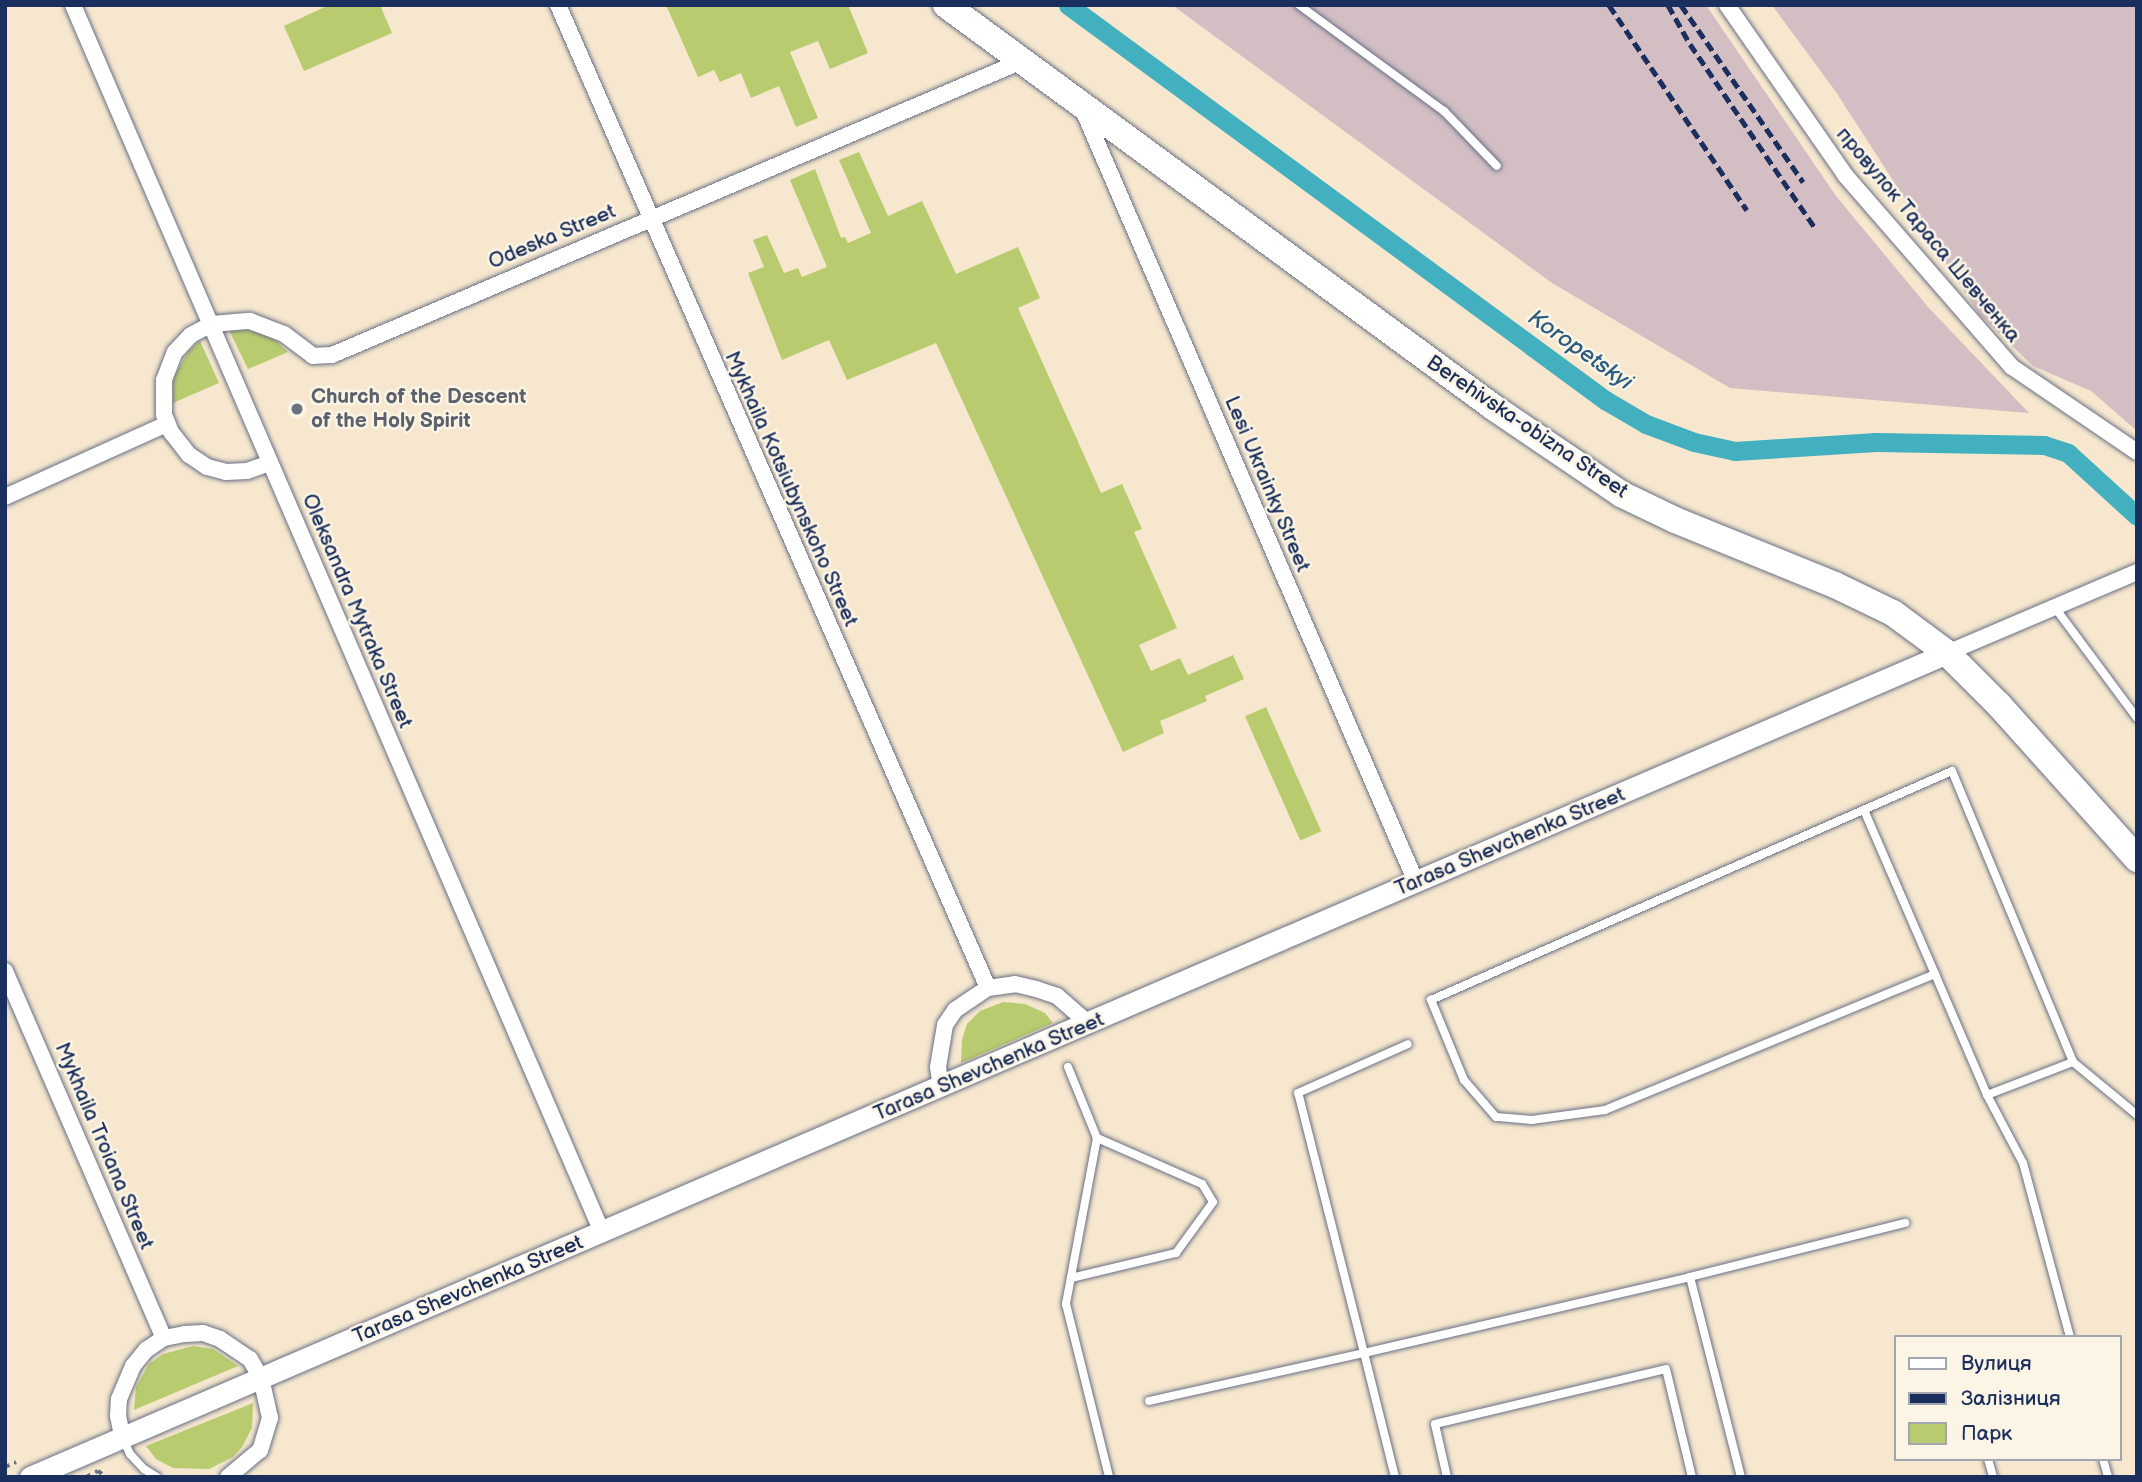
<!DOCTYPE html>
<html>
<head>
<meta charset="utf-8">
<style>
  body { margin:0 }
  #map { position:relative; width:2142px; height:1482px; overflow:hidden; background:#f6e7ce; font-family:"Balsamiq Sans",sans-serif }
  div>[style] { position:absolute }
  .industrial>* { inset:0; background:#d2bec3 }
  .green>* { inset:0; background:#b8cc6f; transform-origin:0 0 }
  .canal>* { height:19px; margin:-9.5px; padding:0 9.5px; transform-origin:9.5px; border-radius:9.5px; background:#42b0bf }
  .path>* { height:3.5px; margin-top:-1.75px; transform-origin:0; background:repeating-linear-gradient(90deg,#686f85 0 5px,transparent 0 10px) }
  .roads { filter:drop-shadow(0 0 2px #686f85) drop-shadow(0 0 2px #686f85) }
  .service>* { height:8px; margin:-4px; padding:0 4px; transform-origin:4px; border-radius:4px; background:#fff }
  .minor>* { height:16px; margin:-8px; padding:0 8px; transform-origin:8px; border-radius:8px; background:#fff }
  .tertiary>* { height:21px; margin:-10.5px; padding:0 10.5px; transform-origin:10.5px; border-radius:10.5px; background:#fff }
  .trunk>* { height:26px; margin:-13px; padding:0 13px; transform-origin:13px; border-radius:13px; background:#fff }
  .rail>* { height:5px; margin-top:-2.5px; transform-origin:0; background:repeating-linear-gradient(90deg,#1b2f5e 0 10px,transparent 0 15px) }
  .dots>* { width:19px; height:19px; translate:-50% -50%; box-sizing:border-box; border:4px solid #fcf5e5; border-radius:50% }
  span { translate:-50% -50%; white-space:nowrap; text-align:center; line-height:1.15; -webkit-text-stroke:5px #fcf5e5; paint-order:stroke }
  .street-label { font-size:21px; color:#1b2f5e }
  .worship-label { font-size:21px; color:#5b616d; font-weight:700 }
  .left { translate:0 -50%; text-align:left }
  .water-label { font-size:23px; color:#295c80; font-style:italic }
  .frame { position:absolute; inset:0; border:7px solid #1b2f5e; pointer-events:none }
  .legend { position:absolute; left:1894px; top:1335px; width:228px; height:126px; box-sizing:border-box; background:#fcf5e5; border:2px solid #a2a6af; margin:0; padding:9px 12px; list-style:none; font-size:21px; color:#1b2f5e }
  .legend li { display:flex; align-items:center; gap:14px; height:35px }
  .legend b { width:35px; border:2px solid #a2a6af }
</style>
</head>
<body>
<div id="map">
  <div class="industrial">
    <div style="clip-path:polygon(1172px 5px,1706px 5px,1836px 196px,1928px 307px,2029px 413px,1730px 388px,1552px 283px)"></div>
    <div style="clip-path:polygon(1772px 5px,2137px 5px,2137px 431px,2091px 391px,2033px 366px,1979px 314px,1836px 92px)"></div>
  </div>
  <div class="green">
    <div style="clip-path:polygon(329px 5px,380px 5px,392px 33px,304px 71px,284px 26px)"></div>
    <div style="clip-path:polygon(666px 5px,848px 5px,868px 53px,830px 69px,818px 41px,790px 52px,818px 118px,796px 127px,779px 86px,751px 98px,741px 73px,720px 82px,714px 70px,698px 77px)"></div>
    <div style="clip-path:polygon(859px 152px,888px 216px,922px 201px,956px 274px,1018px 247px,1040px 298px,1018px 308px,1101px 493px,1122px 484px,1142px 529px,1134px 532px,1177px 628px,1139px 645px,1151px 671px,1180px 658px,1188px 675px,1233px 655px,1244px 679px,1205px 696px,1207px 701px,1160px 721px,1164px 733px,1123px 752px,936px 343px,847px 380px,829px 340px,782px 360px,748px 273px,764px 267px,753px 240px,767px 235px,784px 273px,798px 268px,802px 277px,827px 267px,790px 180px,815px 169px,841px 238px,845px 237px,848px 243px,871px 233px,839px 160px)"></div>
    <div style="clip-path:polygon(240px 329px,269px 335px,288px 352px,248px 369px,229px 330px)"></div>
    <div style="clip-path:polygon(200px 341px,219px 383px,173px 403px,173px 378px,188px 352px)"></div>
    <div style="left:1266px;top:707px;width:136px;height:23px;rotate:66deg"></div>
    <div style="clip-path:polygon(1003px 1002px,1025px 1004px,1045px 1013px,1053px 1023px,961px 1063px,962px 1040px,967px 1024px,980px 1011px)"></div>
    <div style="clip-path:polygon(193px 1346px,213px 1349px,238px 1366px,134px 1410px,136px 1387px,149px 1364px,163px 1354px)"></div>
    <div style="clip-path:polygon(253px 1403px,252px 1428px,242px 1447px,233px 1457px,209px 1469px,173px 1468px,156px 1459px,146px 1446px)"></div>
  </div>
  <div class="canal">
    <div style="left:1068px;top:5px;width:667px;rotate:36.34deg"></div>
    <div style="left:1605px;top:400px;width:48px;rotate:30.3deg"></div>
    <div style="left:1646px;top:424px;width:51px;rotate:20.6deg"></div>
    <div style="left:1694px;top:442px;width:42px;rotate:12.4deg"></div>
    <div style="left:1735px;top:451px;width:141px;rotate:-3.7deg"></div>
    <div style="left:1876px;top:442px;width:168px;rotate:1deg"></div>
    <div style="left:2044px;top:445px;width:25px;rotate:18deg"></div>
    <div style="left:2068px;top:453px;width:93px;rotate:42.4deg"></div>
  </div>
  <div class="path">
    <div style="left:5px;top:1467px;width:12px;rotate:-24deg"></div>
    <div style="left:86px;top:1477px;width:13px;rotate:-27deg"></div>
    <div style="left:98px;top:1471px;width:10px;rotate:37deg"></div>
  </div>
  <div class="roads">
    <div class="service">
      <div style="left:1299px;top:5px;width:180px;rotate:36.2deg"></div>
      <div style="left:1444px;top:111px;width:76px;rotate:46.1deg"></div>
      <div style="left:2056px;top:609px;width:136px;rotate:53.4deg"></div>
      <div style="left:1864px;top:810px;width:179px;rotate:66.6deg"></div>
      <div style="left:1935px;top:974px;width:357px;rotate:157.6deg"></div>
      <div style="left:1605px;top:1110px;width:74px;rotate:172.2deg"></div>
      <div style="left:1532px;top:1120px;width:36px;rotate:-175deg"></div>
      <div style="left:1496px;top:1117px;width:49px;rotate:-130.9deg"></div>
      <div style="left:1464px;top:1080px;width:87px;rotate:-112.4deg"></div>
      <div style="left:1431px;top:1000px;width:569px;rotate:-23.73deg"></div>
      <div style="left:1952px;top:771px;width:315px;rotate:67.4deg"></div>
      <div style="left:1935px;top:974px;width:132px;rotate:66.7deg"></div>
      <div style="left:1068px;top:1067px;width:77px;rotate:67.8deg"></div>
      <div style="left:1097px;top:1138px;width:169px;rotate:100.6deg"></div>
      <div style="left:1066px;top:1304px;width:178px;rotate:76deg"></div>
      <div style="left:1690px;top:1277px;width:222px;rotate:-14.1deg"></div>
      <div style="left:1071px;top:1278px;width:108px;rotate:-13.4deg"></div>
      <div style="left:1176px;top:1253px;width:63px;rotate:-54deg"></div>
      <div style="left:1213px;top:1202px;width:21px;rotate:-121deg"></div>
      <div style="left:1202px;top:1184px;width:115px;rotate:-156.3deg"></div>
      <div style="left:2070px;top:1337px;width:180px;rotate:-105.1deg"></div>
      <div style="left:2023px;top:1163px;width:77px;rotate:-117.9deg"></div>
      <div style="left:1987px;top:1095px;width:92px;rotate:-21deg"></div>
      <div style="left:2073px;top:1062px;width:83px;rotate:39.6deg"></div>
      <div style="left:1149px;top:1401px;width:220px;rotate:-12.6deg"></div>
      <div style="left:1364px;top:1353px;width:268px;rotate:-104.2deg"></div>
      <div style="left:1298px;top:1093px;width:120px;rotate:-24deg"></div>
      <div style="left:123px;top:1439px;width:17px;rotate:65deg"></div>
      <div style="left:130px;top:1454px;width:21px;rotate:47deg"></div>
      <div style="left:144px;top:1469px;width:15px;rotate:32deg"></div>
      <div style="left:1988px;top:1459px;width:19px;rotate:74deg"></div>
      <div style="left:2103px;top:1459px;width:19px;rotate:74deg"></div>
      <div style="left:1395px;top:1477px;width:128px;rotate:-104deg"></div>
      <div style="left:1364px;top:1353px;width:335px;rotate:-13.1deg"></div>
      <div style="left:1690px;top:1277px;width:206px;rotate:75.7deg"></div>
      <div style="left:1447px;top:1477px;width:54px;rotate:-102.8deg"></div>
      <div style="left:1435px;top:1424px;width:237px;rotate:-13.4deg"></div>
      <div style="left:1666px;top:1369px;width:111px;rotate:76.5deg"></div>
    </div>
    <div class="minor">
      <div style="left:73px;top:5px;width:1336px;rotate:66.68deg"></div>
      <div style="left:558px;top:5px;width:1073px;rotate:66.37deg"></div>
      <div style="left:1727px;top:5px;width:207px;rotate:55.2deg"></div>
      <div style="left:1845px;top:175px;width:254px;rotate:49deg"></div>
      <div style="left:2012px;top:367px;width:151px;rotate:34.2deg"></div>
      <div style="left:1083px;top:110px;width:841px;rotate:66.67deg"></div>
      <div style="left:270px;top:463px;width:24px;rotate:161deg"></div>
      <div style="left:247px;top:471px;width:21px;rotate:177deg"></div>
      <div style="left:226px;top:472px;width:20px;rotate:-165deg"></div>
      <div style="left:207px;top:467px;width:22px;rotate:-146deg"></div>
      <div style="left:189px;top:455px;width:29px;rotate:-128deg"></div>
      <div style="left:171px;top:432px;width:18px;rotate:-112deg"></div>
      <div style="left:164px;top:415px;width:35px;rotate:-90deg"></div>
      <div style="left:164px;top:380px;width:30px;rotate:-69deg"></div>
      <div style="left:175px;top:352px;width:23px;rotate:-47deg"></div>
      <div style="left:191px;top:335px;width:24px;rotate:-28deg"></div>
      <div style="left:212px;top:324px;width:38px;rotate:-5deg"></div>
      <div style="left:250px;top:321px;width:36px;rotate:21deg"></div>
      <div style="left:284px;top:334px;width:36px;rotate:37deg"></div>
      <div style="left:313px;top:356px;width:19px;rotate:-3deg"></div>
      <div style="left:332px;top:355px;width:750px;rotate:-23.08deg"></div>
      <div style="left:5px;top:497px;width:178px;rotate:-24.3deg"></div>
      <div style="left:1947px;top:653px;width:207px;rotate:-23.1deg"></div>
      <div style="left:5px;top:971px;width:400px;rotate:66.6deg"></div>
      <div style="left:941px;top:1088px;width:21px;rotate:-98deg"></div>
      <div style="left:938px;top:1067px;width:43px;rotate:-80.5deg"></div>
      <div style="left:945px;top:1025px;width:18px;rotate:-56deg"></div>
      <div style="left:955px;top:1010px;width:40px;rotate:-34deg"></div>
      <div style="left:988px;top:988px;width:27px;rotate:-8deg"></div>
      <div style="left:1015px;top:984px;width:22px;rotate:13deg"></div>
      <div style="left:1036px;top:989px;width:22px;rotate:18deg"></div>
      <div style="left:1057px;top:996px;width:43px;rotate:41.2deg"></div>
      <div style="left:122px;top:1436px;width:20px;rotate:-101deg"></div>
      <div style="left:118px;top:1416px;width:17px;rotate:-87deg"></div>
      <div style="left:119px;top:1399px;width:36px;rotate:-67deg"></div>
      <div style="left:133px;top:1366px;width:21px;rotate:-51deg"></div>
      <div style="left:146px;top:1350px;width:22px;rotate:-34deg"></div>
      <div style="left:164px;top:1338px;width:21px;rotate:-11deg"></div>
      <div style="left:185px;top:1334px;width:18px;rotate:-3deg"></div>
      <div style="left:203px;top:1333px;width:18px;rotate:19deg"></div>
      <div style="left:220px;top:1339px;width:36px;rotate:34deg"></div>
      <div style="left:250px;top:1359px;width:22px;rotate:60deg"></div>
      <div style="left:261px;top:1378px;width:41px;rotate:77.3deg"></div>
      <div style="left:270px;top:1418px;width:34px;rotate:107deg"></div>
      <div style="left:260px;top:1450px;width:42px;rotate:139.8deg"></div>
    </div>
    <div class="tertiary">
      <div style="left:30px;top:1477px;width:2087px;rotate:-23.26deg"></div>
    </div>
    <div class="trunk">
      <div style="left:946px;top:5px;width:679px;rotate:36.31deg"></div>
      <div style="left:1493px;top:407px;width:155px;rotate:34.2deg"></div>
      <div style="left:1621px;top:494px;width:60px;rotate:25.7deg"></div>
      <div style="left:1675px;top:520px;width:173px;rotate:22.1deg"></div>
      <div style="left:1835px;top:585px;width:64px;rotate:25.8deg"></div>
      <div style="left:1893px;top:613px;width:67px;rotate:36.5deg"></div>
      <div style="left:1947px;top:653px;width:74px;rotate:45deg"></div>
      <div style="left:1999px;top:705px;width:207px;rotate:48.1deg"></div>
    </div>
  </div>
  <div class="rail">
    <div style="left:1609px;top:5px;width:247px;rotate:56.1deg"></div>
    <div style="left:1668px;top:5px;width:45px;rotate:60.6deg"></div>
    <div style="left:1690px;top:44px;width:222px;rotate:55.8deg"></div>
    <div style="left:1681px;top:5px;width:215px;rotate:55.4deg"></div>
  </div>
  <div class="dots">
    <div style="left:297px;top:409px;background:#6b7280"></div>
  </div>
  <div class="street-label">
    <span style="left:1928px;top:235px;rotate:50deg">провулок Тараса Шевченка</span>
    <span style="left:552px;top:237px;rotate:-23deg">Odeska Street</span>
    <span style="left:1527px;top:427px;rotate:34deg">Berehivska-obizna Street</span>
    <span style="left:1267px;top:484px;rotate:67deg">Lesi Ukrainky Street</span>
    <span style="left:791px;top:489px;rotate:66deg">Mykhaila Kotsiubynskoho Street</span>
    <span style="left:357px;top:611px;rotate:67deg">Oleksandra Mytraka Street</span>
    <span style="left:1510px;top:842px;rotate:-23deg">Tarasa Shevchenka Street</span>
    <span style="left:989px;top:1067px;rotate:-23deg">Tarasa Shevchenka Street</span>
    <span style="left:104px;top:1146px;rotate:67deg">Mykhaila Troiana Street</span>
    <span style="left:468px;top:1290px;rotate:-23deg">Tarasa Shevchenka Street</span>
  </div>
  <div class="worship-label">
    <span class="left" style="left:311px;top:409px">Church of the Descent<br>of the Holy Spirit</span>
  </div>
  <div class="water-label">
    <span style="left:1580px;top:350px;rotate:35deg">Koropetskyi</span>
  </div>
  <div class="frame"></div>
  <ul class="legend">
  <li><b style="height:9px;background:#fff"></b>Вулиця</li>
  <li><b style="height:9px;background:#1b2f5e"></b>Залізниця</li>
  <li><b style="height:19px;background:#b8cc6f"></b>Парк</li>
  </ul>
</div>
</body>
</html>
